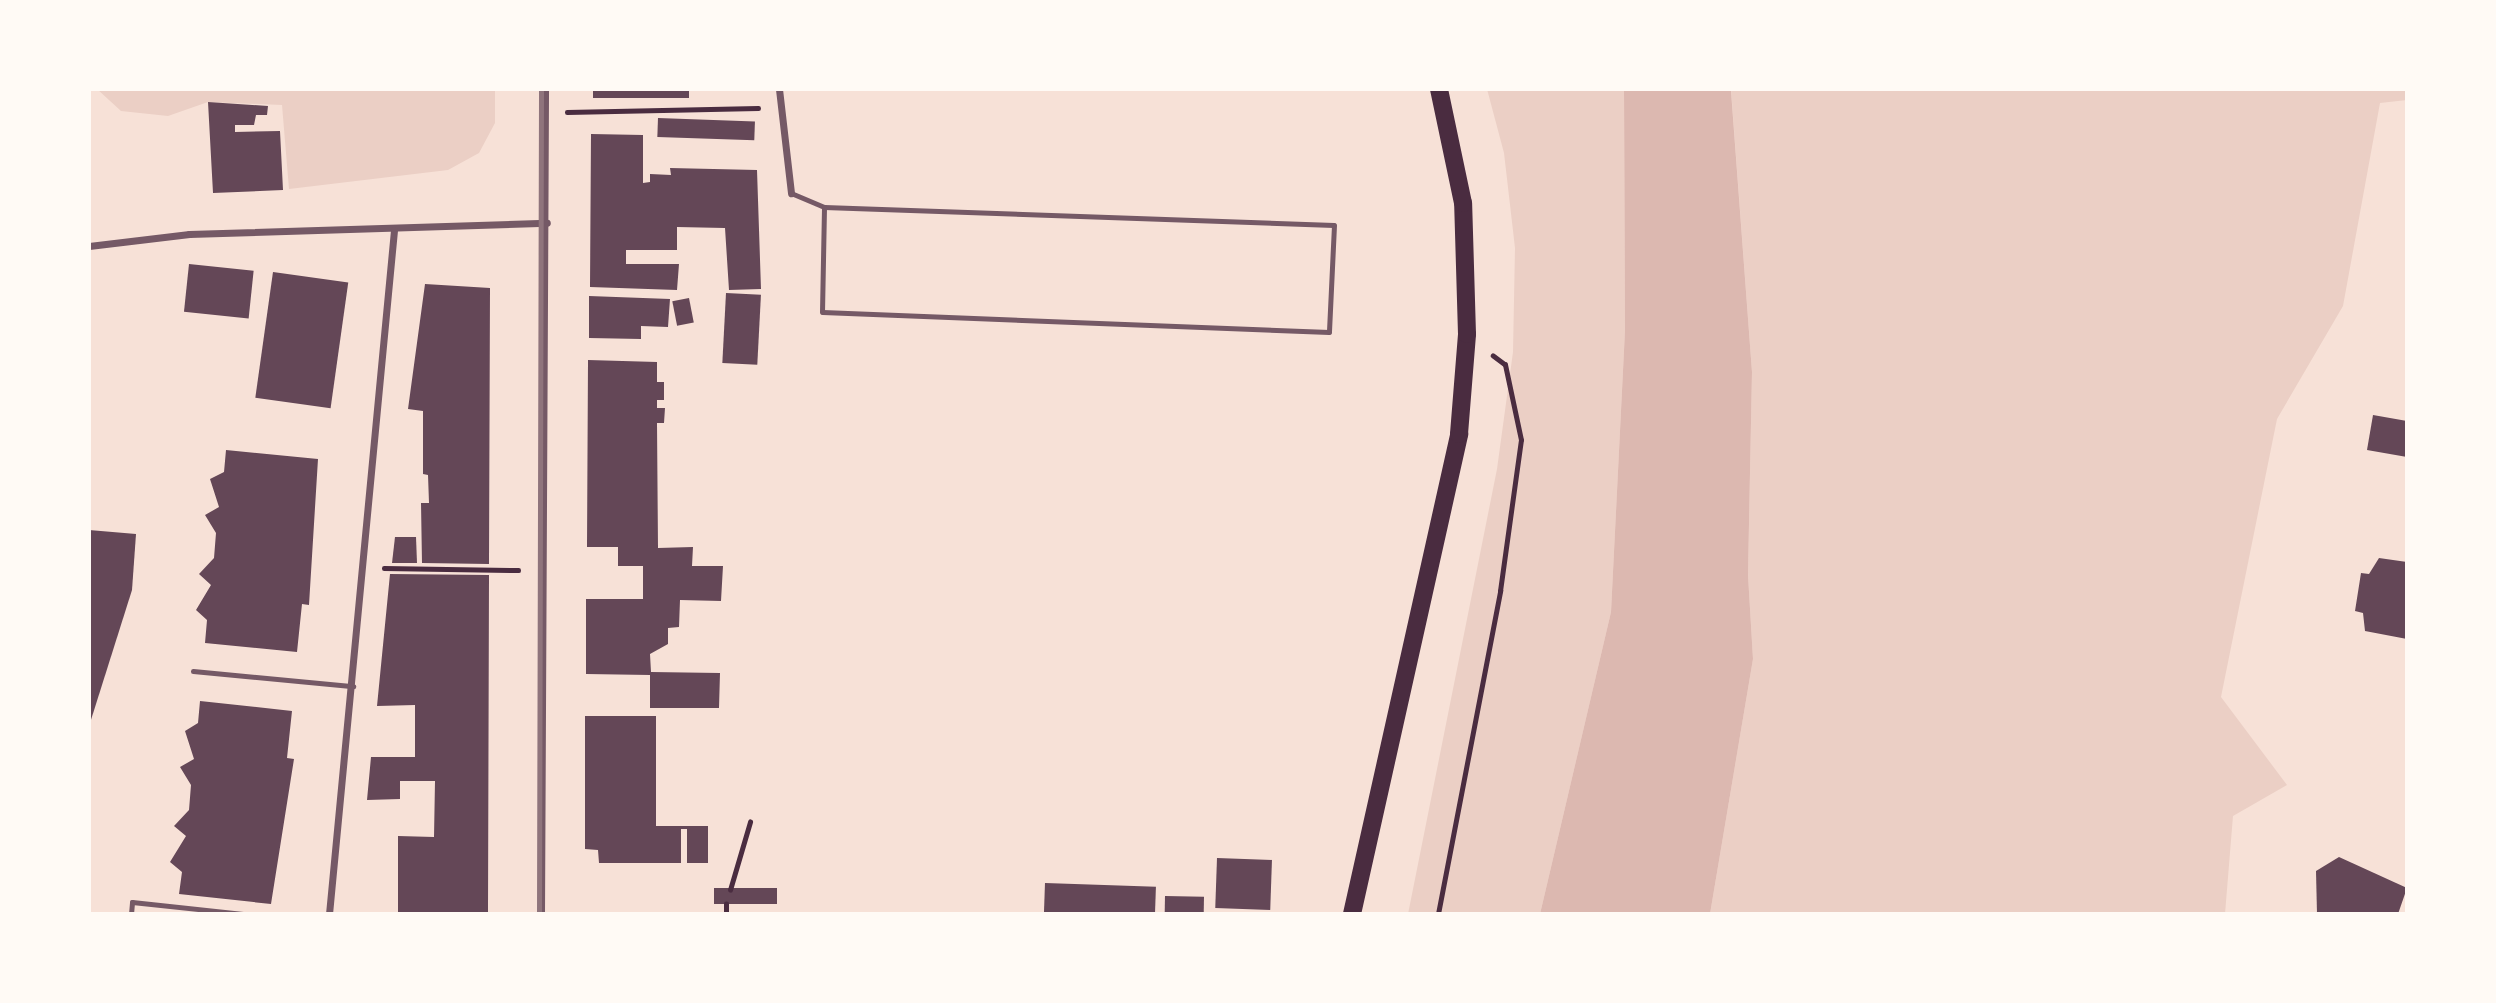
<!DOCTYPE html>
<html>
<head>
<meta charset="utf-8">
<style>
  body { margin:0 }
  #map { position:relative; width:2496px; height:1003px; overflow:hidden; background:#f7e1d7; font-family:"DM Sans",sans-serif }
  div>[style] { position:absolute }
  .green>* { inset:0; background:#ebcfc5 }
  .water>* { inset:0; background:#dcb8b0 }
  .building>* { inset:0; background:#644757; transform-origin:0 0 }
  .path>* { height:4.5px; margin:-2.25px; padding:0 2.25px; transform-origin:2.25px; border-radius:2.25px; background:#4a2c40 }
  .service>* { height:5px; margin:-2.5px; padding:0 2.5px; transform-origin:2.5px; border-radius:2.5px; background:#755966 }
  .minor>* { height:7px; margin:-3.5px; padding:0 3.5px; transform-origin:3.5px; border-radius:3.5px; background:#755966 }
  .primary>* { height:18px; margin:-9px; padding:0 9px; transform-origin:9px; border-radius:9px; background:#4a2c40 }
  .rail>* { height:5px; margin:-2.5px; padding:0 2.5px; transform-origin:2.5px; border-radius:2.5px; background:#8f747c }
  span { translate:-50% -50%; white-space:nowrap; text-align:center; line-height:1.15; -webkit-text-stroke:5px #fffaf5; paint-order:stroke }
  .frame { position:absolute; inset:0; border:91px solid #fffaf5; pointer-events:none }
</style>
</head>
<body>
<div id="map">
  <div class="green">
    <div style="clip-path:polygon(97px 89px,495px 89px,495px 123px,479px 153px,448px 170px,289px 189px,282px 105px,208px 102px,168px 116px,121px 111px)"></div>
    <div style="clip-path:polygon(1487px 89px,1624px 89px,1625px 330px,1611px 612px,1540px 914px,1408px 914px,1497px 469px,1513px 352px,1515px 248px,1504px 153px)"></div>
    <div style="clip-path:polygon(1731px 89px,2407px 89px,2407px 100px,2380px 103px,2343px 306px,2277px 419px,2221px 697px,2287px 785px,2233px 816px,2225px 914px,1710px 914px,1753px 659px,1748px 575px,1752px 372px)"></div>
  </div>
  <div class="water">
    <div style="clip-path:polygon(1624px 89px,1731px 91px,1752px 372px,1748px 575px,1753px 659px,1710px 914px,1540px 914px,1611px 612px,1625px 330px)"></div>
  </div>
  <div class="building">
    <div style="left:593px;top:89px;width:96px;height:9px"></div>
    <div style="clip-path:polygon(208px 102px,268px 106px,267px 115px,256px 115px,254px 125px,235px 125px,235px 132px,280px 131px,283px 190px,213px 193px)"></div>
    <div style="left:658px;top:118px;width:97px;height:19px;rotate:2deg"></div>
    <div style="clip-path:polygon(591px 134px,643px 135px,643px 183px,650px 182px,650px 174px,671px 175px,670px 168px,757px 170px,761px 289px,729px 290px,725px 228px,677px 227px,677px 250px,626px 250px,626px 264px,679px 264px,677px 290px,590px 287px)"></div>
    <div style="left:189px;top:264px;width:65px;height:48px;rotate:6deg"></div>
    <div style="left:273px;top:272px;width:76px;height:127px;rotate:8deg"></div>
    <div style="clip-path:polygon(425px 284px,490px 288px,489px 564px,422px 563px,421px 503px,429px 503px,428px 475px,423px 474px,423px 411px,408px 409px)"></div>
    <div style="left:726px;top:293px;width:35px;height:70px;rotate:3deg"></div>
    <div style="clip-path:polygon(589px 296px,670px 299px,668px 327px,641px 326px,641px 339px,589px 338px)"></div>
    <div style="left:689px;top:298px;width:25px;height:17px;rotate:79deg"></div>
    <div style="clip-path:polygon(588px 360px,657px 362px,657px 382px,664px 382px,664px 400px,657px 400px,657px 408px,665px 408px,664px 423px,657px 423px,658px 548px,693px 547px,692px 566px,723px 566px,721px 601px,680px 600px,679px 627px,668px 628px,668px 644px,650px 654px,651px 672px,720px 673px,719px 708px,650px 708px,650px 675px,586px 674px,586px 599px,643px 599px,643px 566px,618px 566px,618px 547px,587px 547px)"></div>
    <div style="clip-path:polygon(2373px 415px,2407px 421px,2407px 457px,2367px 450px)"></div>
    <div style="clip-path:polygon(226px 450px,318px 459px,309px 605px,302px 604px,297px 652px,205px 643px,207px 620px,196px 610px,211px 585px,199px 574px,214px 558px,216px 533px,205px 515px,219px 507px,210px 479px,224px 472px)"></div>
    <div style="clip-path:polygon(89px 530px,136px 534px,132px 590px,90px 723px)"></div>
    <div style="clip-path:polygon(395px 537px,416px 537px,417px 563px,392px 563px)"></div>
    <div style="clip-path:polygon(2379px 558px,2407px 562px,2407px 639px,2365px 631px,2363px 613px,2355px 611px,2361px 573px,2369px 574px)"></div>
    <div style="clip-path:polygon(390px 574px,489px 575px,488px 914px,398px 914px,398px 836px,434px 837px,435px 781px,400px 781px,400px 799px,367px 800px,371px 757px,415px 757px,415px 705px,377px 706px)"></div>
    <div style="clip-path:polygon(200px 701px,292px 711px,287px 758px,294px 759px,271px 904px,179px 894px,182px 872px,170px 862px,186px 836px,174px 826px,189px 810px,191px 785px,180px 767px,194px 759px,185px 731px,198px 723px)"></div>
    <div style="clip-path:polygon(585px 716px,656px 716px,656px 826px,708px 826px,708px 863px,687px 863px,687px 829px,681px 829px,681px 863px,599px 863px,598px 850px,585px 849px)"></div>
    <div style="clip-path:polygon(2339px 857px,2407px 888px,2398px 914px,2317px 914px,2316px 871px)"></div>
    <div style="left:1217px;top:858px;width:55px;height:50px;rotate:2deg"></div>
    <div style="left:1045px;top:883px;width:111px;height:31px;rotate:2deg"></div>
    <div style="left:777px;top:888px;width:16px;height:63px;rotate:90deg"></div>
    <div style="left:1165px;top:896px;width:39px;height:18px;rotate:1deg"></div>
  </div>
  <div class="path">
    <div style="left:567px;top:112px;width:191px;rotate:-1.2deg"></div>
    <div style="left:384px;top:568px;width:134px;rotate:0.9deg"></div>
    <div style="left:730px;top:890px;width:71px;rotate:-73.6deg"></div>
    <div style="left:726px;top:914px;width:10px;rotate:-90deg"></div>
    <div style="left:1438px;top:914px;width:329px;rotate:-79.1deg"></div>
    <div style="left:1500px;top:591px;width:152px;rotate:-82.1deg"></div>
    <div style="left:1521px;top:440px;width:77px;rotate:-102deg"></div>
    <div style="left:1505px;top:365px;width:15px;rotate:-143deg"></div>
  </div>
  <div class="service">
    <div style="left:791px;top:193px;width:36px;rotate:23deg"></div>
    <div style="left:824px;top:207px;width:510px;rotate:2.02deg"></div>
    <div style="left:1334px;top:225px;width:107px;rotate:92.7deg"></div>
    <div style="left:1329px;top:332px;width:507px;rotate:-177.74deg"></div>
    <div style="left:822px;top:312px;width:105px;rotate:-88.9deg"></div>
    <div style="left:193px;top:671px;width:161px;rotate:5.4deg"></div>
    <div style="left:131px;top:914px;width:12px;rotate:-85deg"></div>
    <div style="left:132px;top:902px;width:114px;rotate:6.1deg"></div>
  </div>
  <div class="minor">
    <div style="left:779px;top:89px;width:105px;rotate:83.4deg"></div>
    <div style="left:89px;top:246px;width:101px;rotate:-6.8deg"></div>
    <div style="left:189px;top:234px;width:358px;rotate:-1.8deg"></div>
    <div style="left:329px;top:914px;width:687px;rotate:-84.57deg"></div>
    <div style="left:541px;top:914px;width:825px;rotate:-89.72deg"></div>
  </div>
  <div class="primary">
    <div style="left:1352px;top:914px;width:492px;rotate:-77.4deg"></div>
    <div style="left:1459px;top:434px;width:100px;rotate:-85.4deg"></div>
    <div style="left:1467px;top:334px;width:131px;rotate:-91.7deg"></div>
    <div style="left:1463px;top:203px;width:116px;rotate:-101.9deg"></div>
  </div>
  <div class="rail">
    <div style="left:539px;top:914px;width:825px;rotate:-89.86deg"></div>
  </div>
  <div class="frame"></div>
</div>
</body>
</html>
